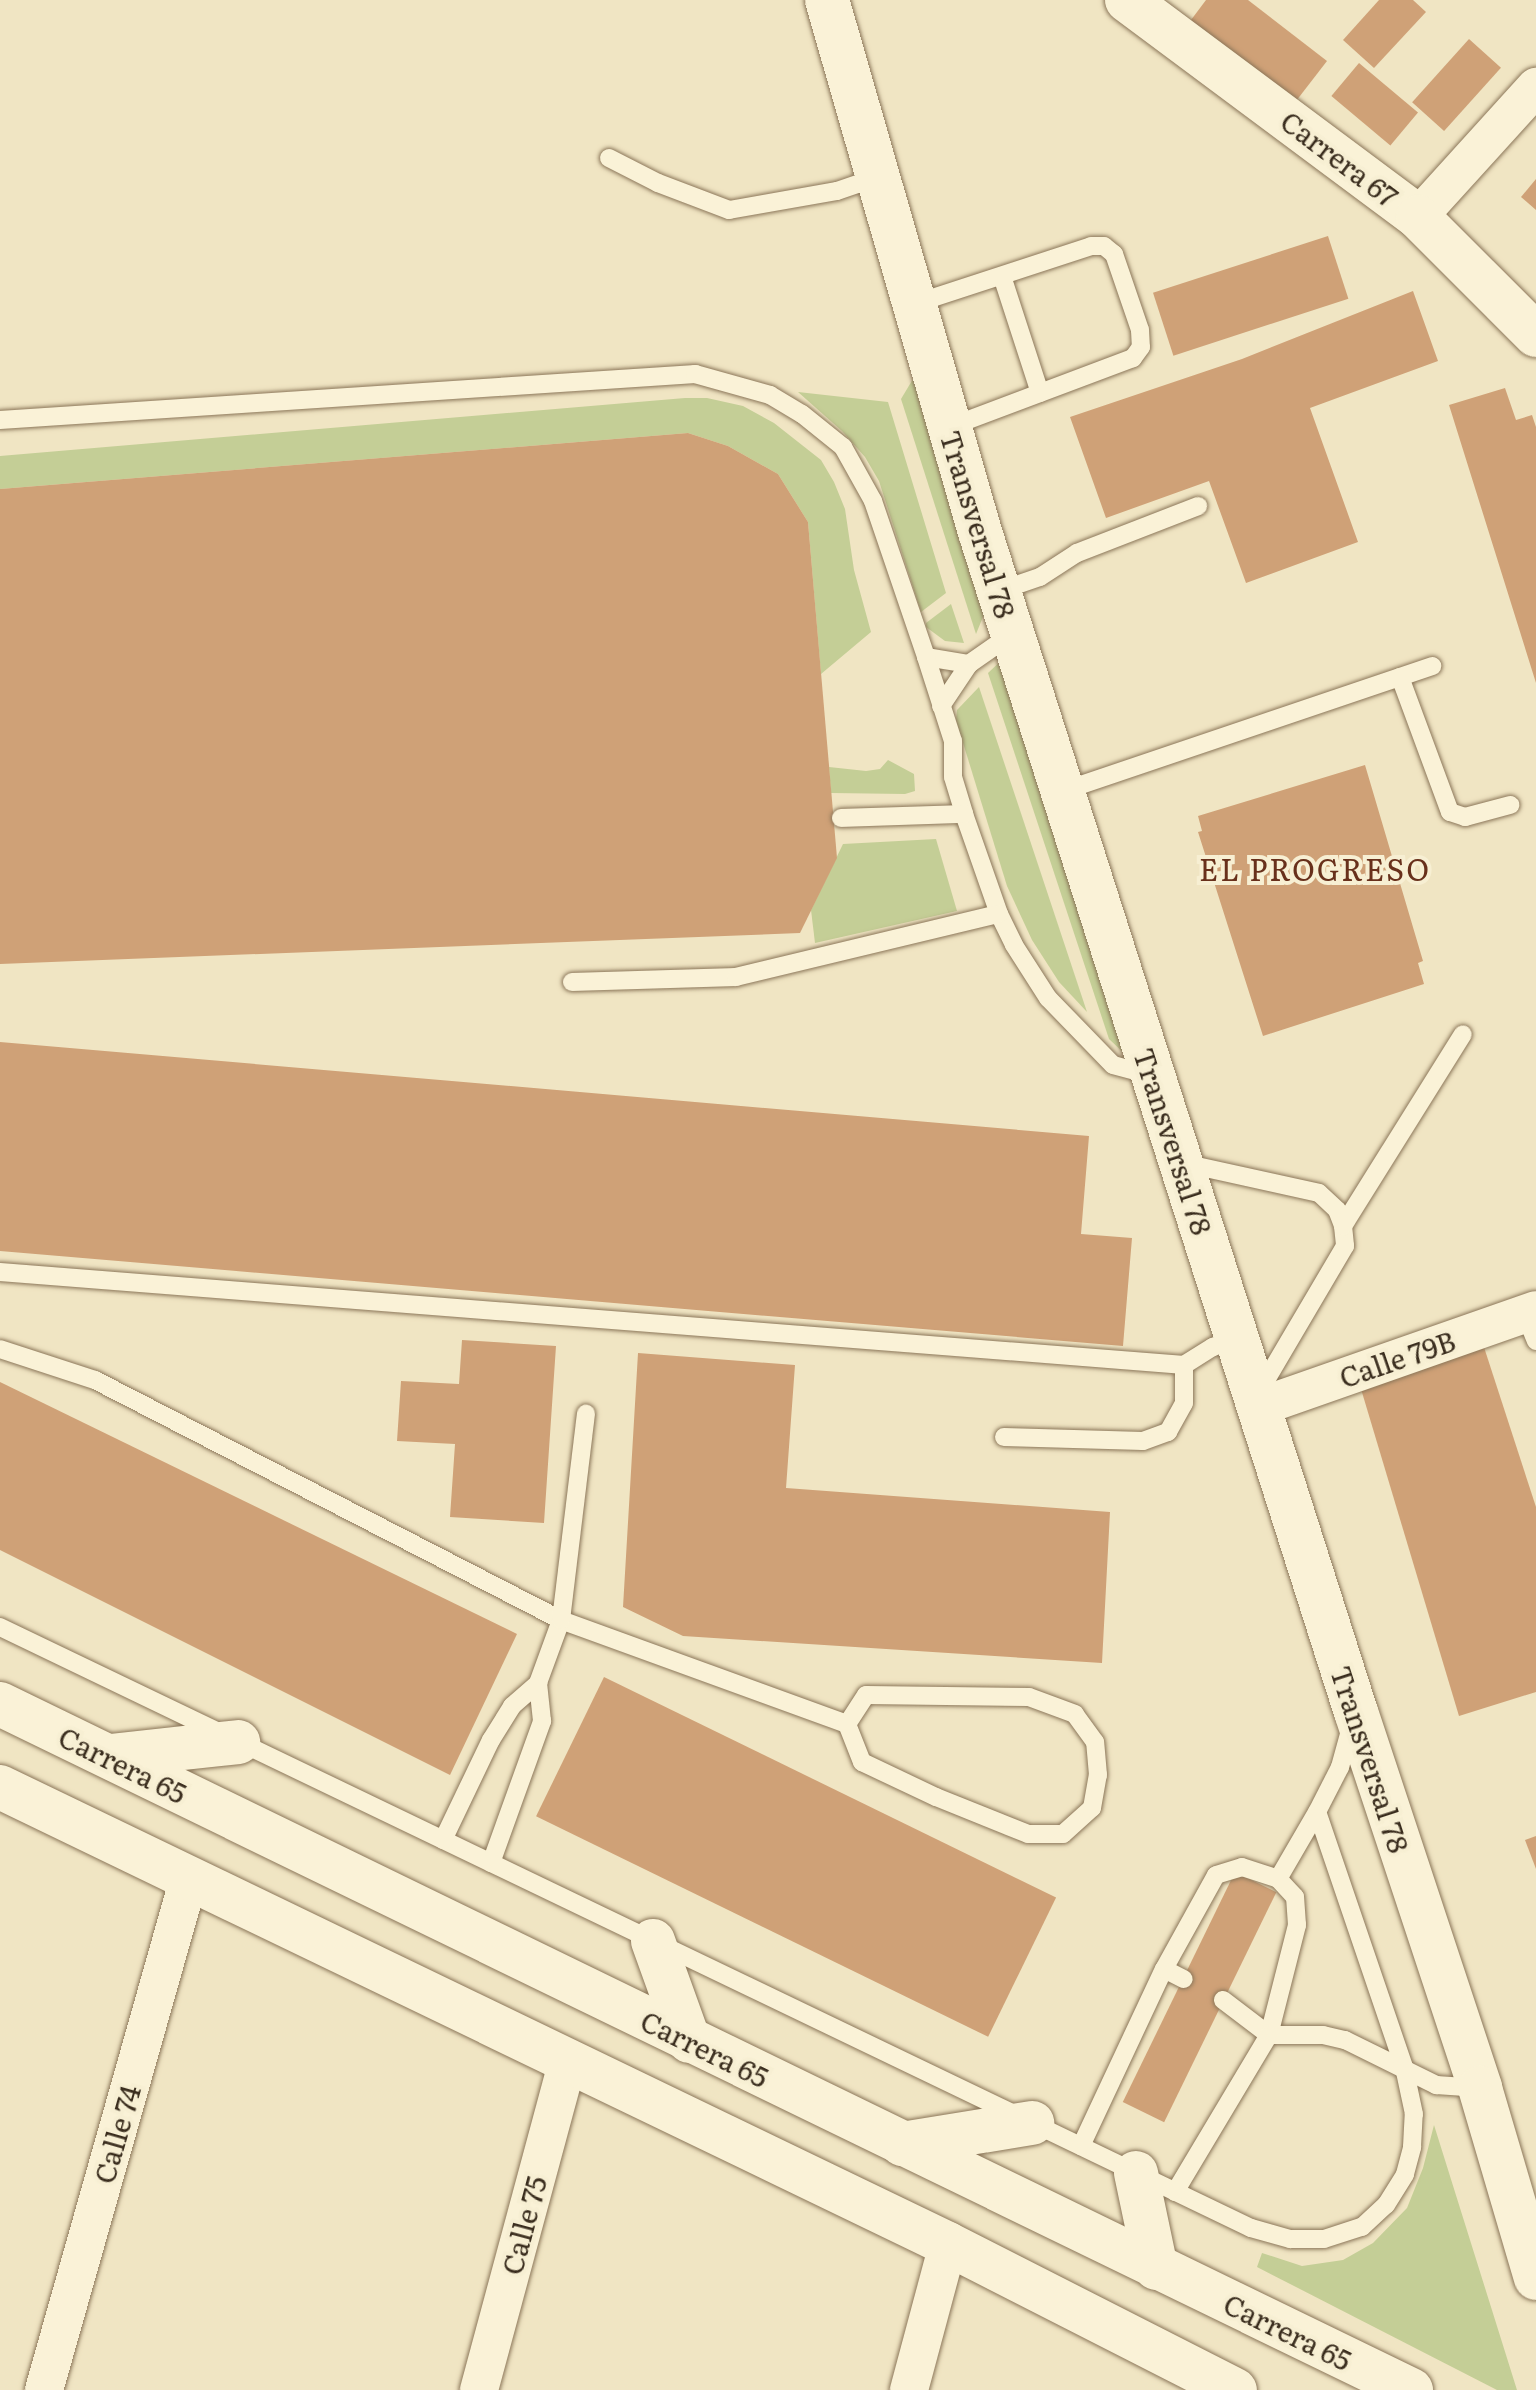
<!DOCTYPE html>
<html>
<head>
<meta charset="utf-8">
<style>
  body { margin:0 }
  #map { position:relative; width:1536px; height:2390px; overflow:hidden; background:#f0e5c3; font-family:Literata,serif }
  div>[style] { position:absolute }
  .green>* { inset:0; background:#c4ce96 }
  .building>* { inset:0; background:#cfa177; transform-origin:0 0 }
  .roads { filter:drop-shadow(0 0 2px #8b7659) drop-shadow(0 0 2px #8b7659) }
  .service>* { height:18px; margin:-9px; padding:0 9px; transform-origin:9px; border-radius:9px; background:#faf2d7 }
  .minor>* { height:38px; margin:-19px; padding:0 19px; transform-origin:19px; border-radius:19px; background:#faf2d7 }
  .secondary>* { height:44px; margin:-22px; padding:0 22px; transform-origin:22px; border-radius:22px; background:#faf2d7 }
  span { translate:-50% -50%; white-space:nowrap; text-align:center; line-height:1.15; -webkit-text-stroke:8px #f7efd3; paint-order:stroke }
  .street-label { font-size:28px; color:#3a2d1e }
  .neighbourhood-label { font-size:30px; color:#68301b; letter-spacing:2px }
</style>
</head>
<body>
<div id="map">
  <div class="green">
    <div style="clip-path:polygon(916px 374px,987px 607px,976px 634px,901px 399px)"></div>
    <div style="clip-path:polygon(798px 392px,888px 402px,946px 593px,921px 612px,879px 481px,865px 457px,842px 431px)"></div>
    <div style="clip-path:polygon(685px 398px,707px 398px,743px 406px,774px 423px,821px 460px,834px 482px,845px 509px,854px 570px,871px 632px,821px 674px,808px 522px,778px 474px,728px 446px,688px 433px,0 489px,0 456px)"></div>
    <div style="clip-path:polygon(951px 604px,964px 643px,945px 641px,926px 627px,926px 623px)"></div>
    <div style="clip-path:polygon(1005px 657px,1127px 1056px,1109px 1039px,988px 673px)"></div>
    <div style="clip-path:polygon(979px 687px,1087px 1012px,1059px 982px,1032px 940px,1007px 886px,956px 720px,957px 710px)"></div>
    <div style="clip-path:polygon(888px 760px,914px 774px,915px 791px,905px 794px,831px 793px,829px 767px,866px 771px,880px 769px)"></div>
    <div style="clip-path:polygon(936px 839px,957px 911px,815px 943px,811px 910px,843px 844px)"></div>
    <div style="clip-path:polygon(1434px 2125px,1517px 2390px,1497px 2390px,1257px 2267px,1262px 2253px,1302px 2266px,1343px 2260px,1373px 2243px,1407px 2208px,1423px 2168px)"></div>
  </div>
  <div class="building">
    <div style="clip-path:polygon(1206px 0,1248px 0,1327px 61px,1293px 105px,1188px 24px)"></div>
    <div style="clip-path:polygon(1379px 0,1413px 0,1426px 12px,1374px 68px,1343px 40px)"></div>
    <div style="left:1469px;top:39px;width:43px;height:85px;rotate:42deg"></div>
    <div style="left:1359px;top:63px;width:77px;height:43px;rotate:40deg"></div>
    <div style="clip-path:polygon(1536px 179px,1536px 210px,1521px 197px)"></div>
    <div style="left:1328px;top:236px;width:66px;height:184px;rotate:72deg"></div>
    <div style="clip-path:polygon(1413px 291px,1438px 361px,1310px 408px,1358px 542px,1246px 583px,1209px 481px,1106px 518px,1070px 417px,1242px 359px)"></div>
    <div style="clip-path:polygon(1505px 388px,1516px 420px,1532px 415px,1536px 427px,1536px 683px,1449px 405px)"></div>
    <div style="clip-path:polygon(688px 433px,728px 446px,778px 474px,808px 522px,837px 858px,800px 933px,0 964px,0 489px)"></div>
    <div style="clip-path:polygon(1365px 765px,1423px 961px,1418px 963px,1424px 984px,1263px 1036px,1198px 832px,1202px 831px,1198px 816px)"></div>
    <div style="clip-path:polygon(0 1042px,1089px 1136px,1081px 1234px,1132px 1238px,1123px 1346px,0 1251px)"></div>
    <div style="clip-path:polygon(1481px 1338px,1536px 1507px,1536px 1692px,1459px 1716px,1361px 1389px)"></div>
    <div style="clip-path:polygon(462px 1340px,556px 1346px,544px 1523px,450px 1517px,455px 1444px,397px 1441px,401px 1381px,459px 1384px)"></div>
    <div style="clip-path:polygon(638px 1353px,795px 1365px,786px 1488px,1110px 1512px,1102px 1663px,683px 1636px,623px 1607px)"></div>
    <div style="clip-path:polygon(0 1382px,517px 1634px,450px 1775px,0 1550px)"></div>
    <div style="left:604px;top:1677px;width:503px;height:155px;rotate:26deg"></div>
    <div style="clip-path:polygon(1536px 1836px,1536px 1869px,1525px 1840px)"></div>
    <div style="left:1235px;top:1872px;width:46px;height:256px;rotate:26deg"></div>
  </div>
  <div class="roads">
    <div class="service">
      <div style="left:609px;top:158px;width:55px;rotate:27deg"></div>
      <div style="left:658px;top:183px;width:76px;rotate:20.8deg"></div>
      <div style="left:729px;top:210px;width:110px;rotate:-10deg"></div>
      <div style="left:837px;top:191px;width:43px;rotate:-18.9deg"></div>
      <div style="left:1002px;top:276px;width:123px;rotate:72deg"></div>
      <div style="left:914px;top:304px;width:186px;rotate:-18.1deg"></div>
      <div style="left:1091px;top:246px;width:13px"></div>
      <div style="left:1104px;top:246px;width:13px;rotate:39deg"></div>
      <div style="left:1114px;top:254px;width:80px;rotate:71.1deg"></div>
      <div style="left:1140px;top:330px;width:17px;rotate:87deg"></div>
      <div style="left:1141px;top:347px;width:14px;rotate:126deg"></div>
      <div style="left:1133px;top:358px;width:197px;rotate:159.4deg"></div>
      <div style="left:0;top:420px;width:697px;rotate:-3.79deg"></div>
      <div style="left:695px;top:374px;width:78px;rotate:15.6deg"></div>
      <div style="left:770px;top:395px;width:37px;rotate:31deg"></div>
      <div style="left:802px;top:414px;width:53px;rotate:38.8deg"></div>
      <div style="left:843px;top:447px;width:62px;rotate:60.9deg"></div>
      <div style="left:873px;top:501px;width:165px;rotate:71.2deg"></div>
      <div style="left:926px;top:657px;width:44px;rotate:9.2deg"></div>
      <div style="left:969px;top:664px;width:52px;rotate:-34.9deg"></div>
      <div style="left:999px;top:591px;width:43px;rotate:-18.9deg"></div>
      <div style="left:1040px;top:577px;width:44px;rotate:-33deg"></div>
      <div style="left:1077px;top:553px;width:130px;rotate:-21.2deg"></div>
      <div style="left:926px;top:657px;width:88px;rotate:72.2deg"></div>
      <div style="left:953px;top:741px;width:36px;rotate:90deg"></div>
      <div style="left:953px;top:777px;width:39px;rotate:73deg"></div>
      <div style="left:964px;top:814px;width:106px;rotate:70.7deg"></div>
      <div style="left:999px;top:914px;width:34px;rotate:64deg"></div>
      <div style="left:1014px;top:945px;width:63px;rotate:57.3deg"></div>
      <div style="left:1048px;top:998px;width:93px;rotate:45.9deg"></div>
      <div style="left:1113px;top:1065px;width:39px;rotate:15deg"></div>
      <div style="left:1400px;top:677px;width:144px;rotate:69.7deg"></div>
      <div style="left:1450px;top:812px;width:16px;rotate:18deg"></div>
      <div style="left:1465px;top:817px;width:47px;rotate:-14.9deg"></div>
      <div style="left:941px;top:706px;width:50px;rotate:-56.3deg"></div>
      <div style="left:1063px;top:791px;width:390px;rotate:-18.7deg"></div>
      <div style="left:841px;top:818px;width:123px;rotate:-1.9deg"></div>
      <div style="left:572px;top:982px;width:164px;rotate:-1.7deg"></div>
      <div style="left:736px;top:977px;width:270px;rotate:-13.5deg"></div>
      <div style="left:1183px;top:1163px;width:139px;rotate:12.4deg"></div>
      <div style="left:1319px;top:1193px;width:25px;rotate:43deg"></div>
      <div style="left:1337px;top:1210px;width:17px;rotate:69deg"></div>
      <div style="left:1343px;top:1226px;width:20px;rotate:84deg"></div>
      <div style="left:1345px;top:1246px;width:169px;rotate:120.5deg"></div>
      <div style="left:1343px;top:1226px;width:226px;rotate:-58deg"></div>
      <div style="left:0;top:1272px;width:1188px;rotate:4.49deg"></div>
      <div style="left:1184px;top:1365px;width:34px;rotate:-32deg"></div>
      <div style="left:1213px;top:1347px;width:26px;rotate:-21deg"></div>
      <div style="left:1525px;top:1314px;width:29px;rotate:68deg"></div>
      <div style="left:0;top:1349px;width:100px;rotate:18.1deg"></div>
      <div style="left:95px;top:1380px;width:524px;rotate:27.25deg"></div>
      <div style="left:561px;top:1620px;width:304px;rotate:20deg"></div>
      <div style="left:847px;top:1724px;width:41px;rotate:68.5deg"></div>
      <div style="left:862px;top:1762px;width:82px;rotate:25.3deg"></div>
      <div style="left:936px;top:1797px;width:99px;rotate:21.9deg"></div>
      <div style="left:1028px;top:1834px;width:35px"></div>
      <div style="left:1063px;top:1834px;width:39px;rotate:-42deg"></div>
      <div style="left:1092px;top:1808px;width:34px;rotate:-80deg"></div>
      <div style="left:1098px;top:1775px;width:33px;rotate:-95deg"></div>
      <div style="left:1095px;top:1742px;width:34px;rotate:-126deg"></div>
      <div style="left:1075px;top:1714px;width:49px;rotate:-159.7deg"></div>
      <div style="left:1029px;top:1697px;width:163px;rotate:-179.3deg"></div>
      <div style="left:866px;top:1695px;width:35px;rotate:123deg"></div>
      <div style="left:1004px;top:1437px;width:139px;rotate:1.6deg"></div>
      <div style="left:1143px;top:1441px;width:27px;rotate:-20deg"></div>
      <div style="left:1168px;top:1432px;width:33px;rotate:-61deg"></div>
      <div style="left:1184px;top:1403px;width:38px;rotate:-90deg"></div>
      <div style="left:0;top:1627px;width:1388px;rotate:25.66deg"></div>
      <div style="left:1251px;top:2228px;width:41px;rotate:15.8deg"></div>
      <div style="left:1290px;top:2239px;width:34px"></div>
      <div style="left:1324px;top:2239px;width:40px;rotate:-18deg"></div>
      <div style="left:1362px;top:2227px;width:33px;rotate:-43deg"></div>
      <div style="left:1386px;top:2205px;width:36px;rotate:-58deg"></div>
      <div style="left:1405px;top:2174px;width:28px;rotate:-75deg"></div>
      <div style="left:1412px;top:2147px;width:33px;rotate:-87deg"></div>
      <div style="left:1414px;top:2114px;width:48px;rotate:-102deg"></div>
      <div style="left:1404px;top:2067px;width:269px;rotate:-108.8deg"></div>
      <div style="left:1317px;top:1812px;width:51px;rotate:-62.9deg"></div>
      <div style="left:1340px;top:1767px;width:41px;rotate:-74.6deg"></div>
      <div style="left:443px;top:1840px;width:111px;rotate:-64.4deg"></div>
      <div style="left:491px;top:1740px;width:40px;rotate:-58deg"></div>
      <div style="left:512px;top:1706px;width:35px;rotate:-41deg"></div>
      <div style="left:491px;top:1863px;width:151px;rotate:-70.2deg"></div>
      <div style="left:542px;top:1721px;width:38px;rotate:-96deg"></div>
      <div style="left:538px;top:1683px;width:67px;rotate:-69.9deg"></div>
      <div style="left:561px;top:1620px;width:208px;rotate:-83.1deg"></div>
      <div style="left:1164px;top:1969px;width:22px;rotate:27deg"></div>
      <div style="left:1223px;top:2000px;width:58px;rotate:37.3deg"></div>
      <div style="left:1269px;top:2035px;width:114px;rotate:-75.7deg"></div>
      <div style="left:1297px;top:1925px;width:28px;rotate:-94deg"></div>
      <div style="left:1295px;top:1897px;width:25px;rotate:-133deg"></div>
      <div style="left:1081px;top:2146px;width:195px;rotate:-64.9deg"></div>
      <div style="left:1164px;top:1969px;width:107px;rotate:-61deg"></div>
      <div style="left:1216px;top:1875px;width:27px;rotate:-17deg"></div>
      <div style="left:1242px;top:1867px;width:38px;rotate:18deg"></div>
      <div style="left:1278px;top:1879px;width:78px;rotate:-59.8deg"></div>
      <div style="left:1175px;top:2192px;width:183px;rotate:-59.1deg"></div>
      <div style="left:1269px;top:2035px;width:54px"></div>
      <div style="left:1323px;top:2035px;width:23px;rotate:13deg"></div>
      <div style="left:1345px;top:2040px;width:102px;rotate:26.3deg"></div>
      <div style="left:1436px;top:2085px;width:44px;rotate:3.9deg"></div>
    </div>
    <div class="minor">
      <div style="left:1418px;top:217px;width:176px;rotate:-47.8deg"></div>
      <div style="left:1259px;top:1407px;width:293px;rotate:-19.3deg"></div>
      <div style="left:44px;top:2390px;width:532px;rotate:-74.19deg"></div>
      <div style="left:479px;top:2390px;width:341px;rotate:-74.9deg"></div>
      <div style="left:909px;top:2390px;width:151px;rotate:-75deg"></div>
    </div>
    <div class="secondary">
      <div style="left:827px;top:0;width:554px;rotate:73.96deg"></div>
      <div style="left:980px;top:532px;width:1238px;rotate:72.33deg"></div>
      <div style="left:1356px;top:1712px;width:396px;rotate:71.7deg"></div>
      <div style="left:1480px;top:2088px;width:198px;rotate:73.6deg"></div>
      <div style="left:1127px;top:0;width:363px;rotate:36.7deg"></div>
      <div style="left:1418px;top:217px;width:167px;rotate:45deg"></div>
      <div style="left:0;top:1704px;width:1569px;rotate:25.93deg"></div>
      <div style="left:110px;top:1756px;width:129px;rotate:-6.2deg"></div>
      <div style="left:0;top:1787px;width:1052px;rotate:25.74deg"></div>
      <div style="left:948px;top:2244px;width:322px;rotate:27deg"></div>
      <div style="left:653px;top:1941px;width:106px;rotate:70.2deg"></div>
      <div style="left:902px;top:2144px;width:132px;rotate:-9.2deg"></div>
      <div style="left:1136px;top:2173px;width:97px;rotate:78.1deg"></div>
    </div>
  </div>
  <div class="street-label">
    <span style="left:1340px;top:158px;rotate:37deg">Carrera 67</span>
    <span style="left:979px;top:524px;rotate:73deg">Transversal 78</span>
    <span style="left:1174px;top:1141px;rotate:72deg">Transversal 78</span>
    <span style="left:1397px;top:1358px;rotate:-19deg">Calle 79B</span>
    <span style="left:1371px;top:1759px;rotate:72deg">Transversal 78</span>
    <span style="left:123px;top:1764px;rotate:26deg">Carrera 65</span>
    <span style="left:705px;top:2048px;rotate:26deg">Carrera 65</span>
    <span style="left:116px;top:2134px;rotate:-74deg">Calle 74</span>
    <span style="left:523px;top:2225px;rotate:-75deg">Calle 75</span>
    <span style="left:1288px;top:2331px;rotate:26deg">Carrera 65</span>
  </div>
  <div class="neighbourhood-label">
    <span style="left:1315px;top:868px">EL PROGRESO</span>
  </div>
</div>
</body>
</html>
